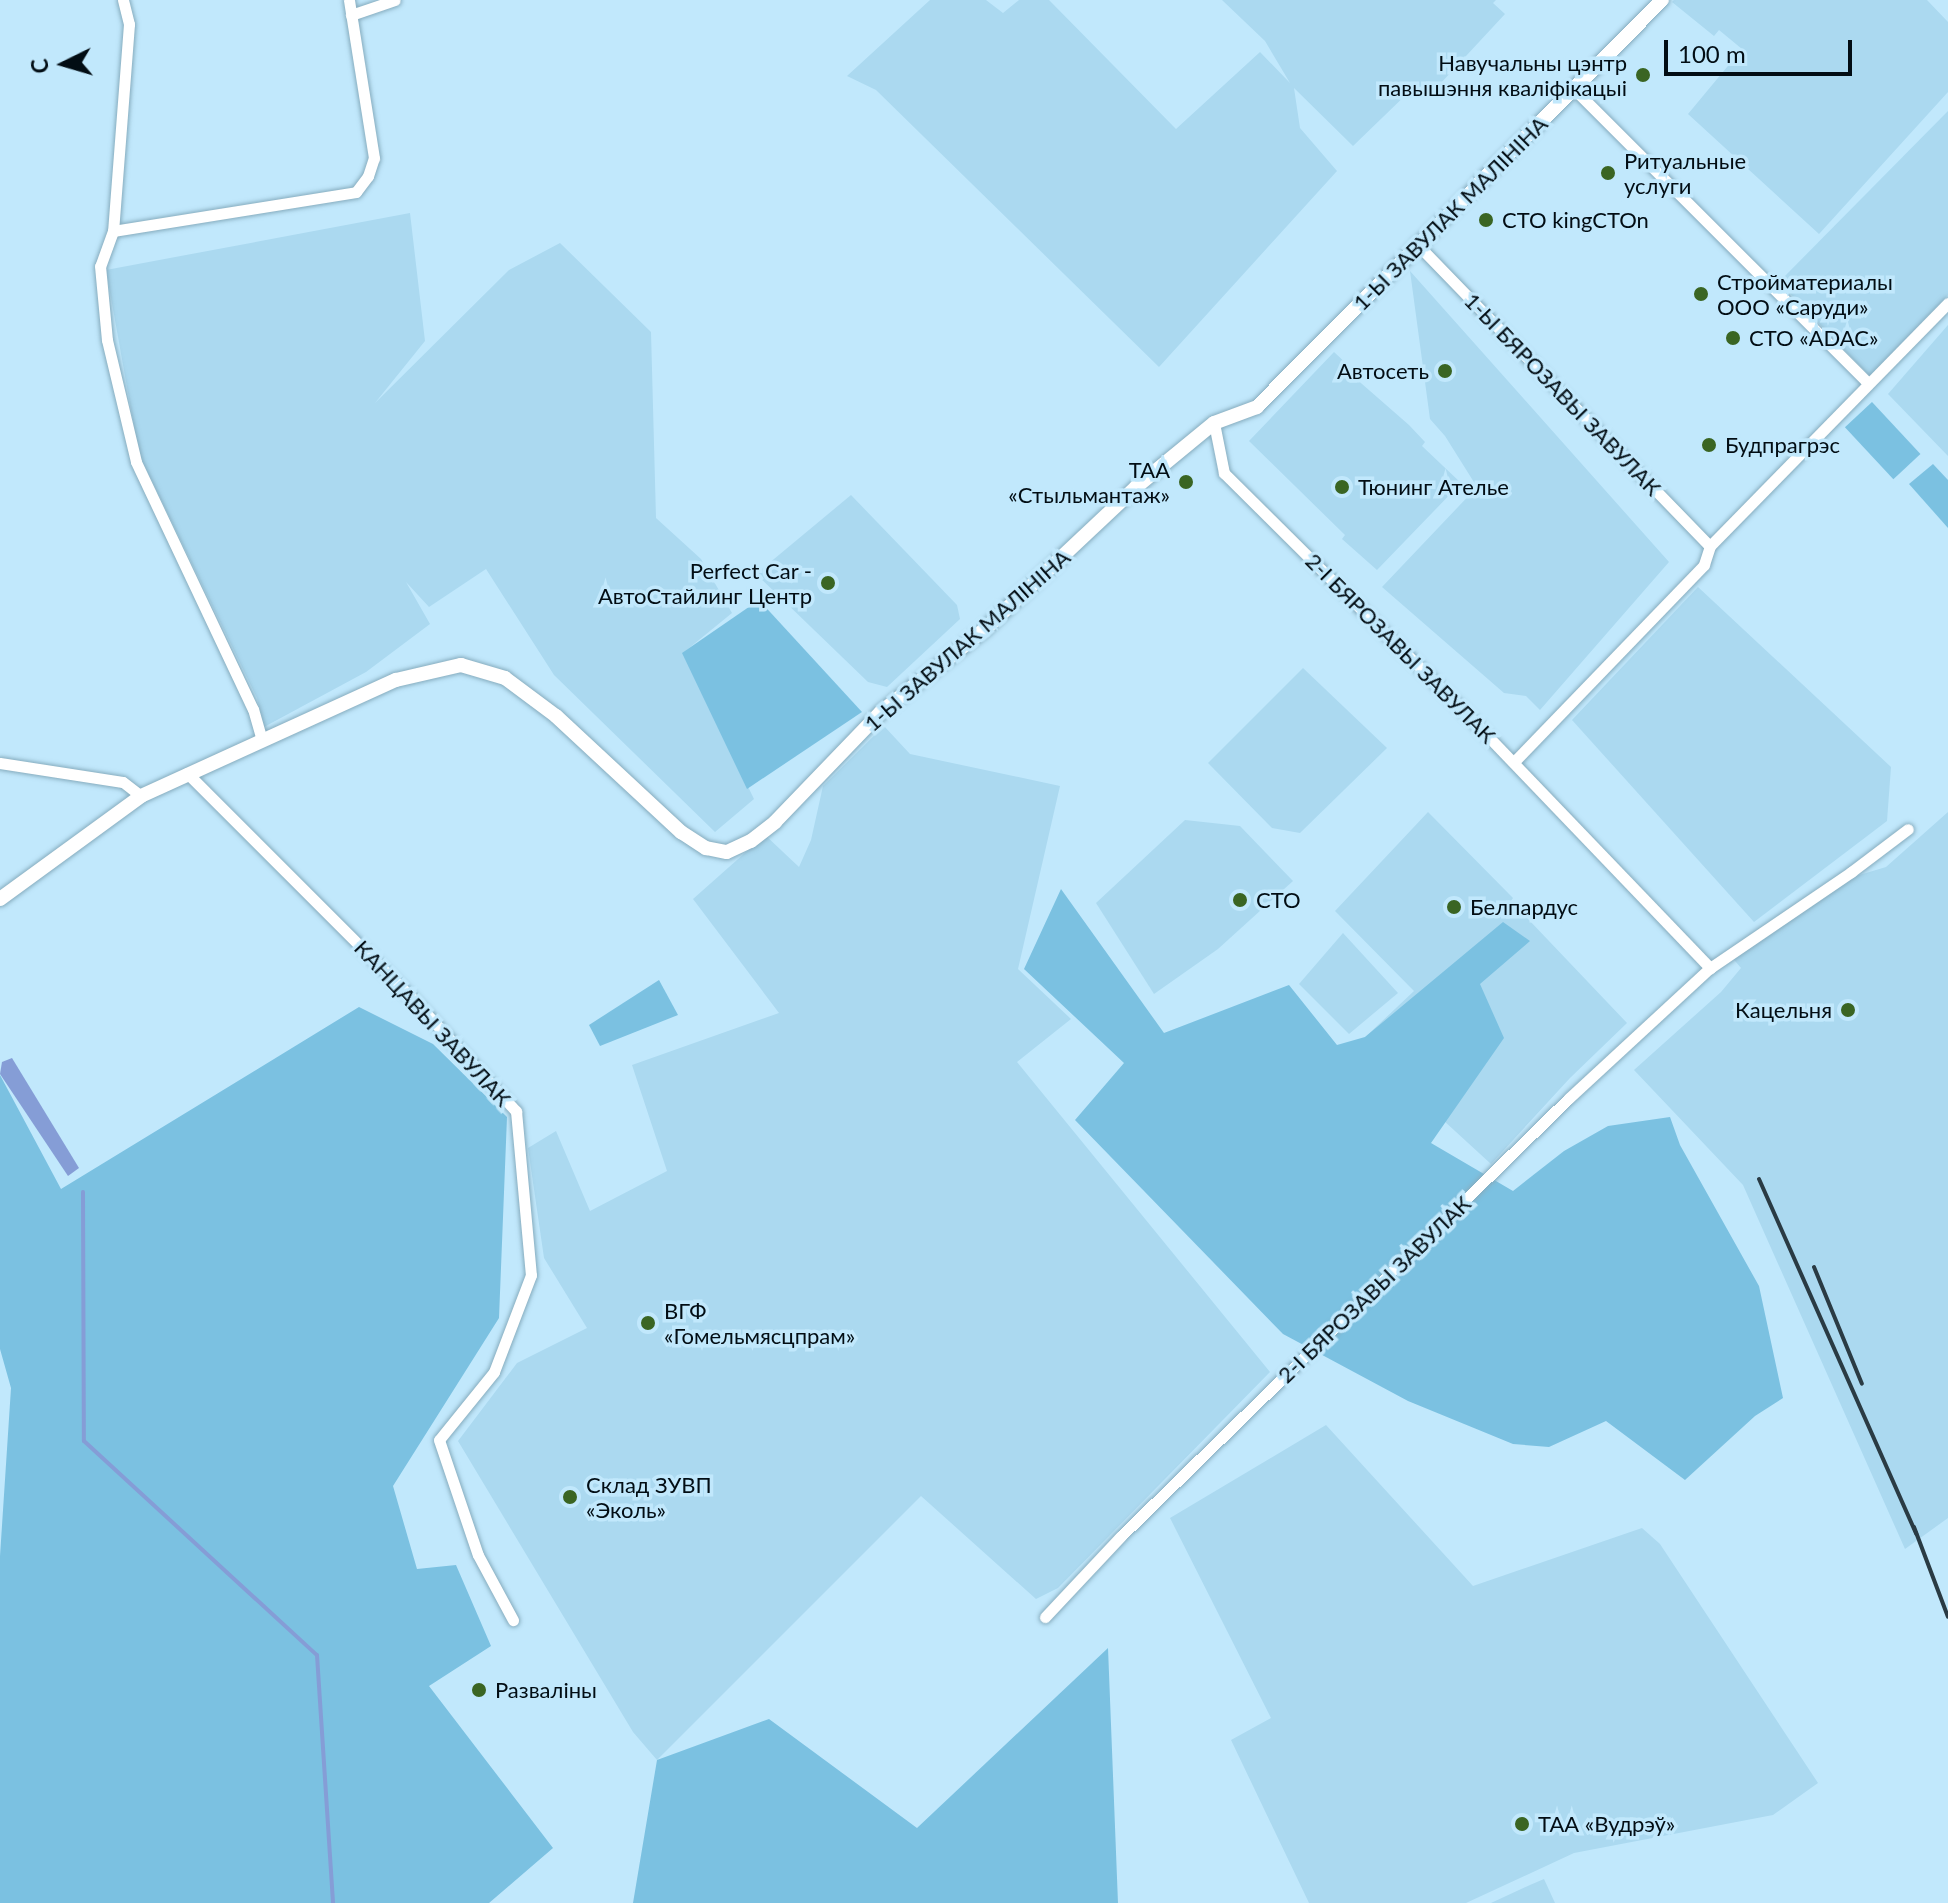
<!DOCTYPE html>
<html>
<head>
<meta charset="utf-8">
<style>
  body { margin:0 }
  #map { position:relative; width:1948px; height:1903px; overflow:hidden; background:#c1e8fc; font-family:Lato,sans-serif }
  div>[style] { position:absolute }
  .built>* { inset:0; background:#abd9f0 }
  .green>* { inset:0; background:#7bc1e1; transform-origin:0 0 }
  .water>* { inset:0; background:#859dd6 }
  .stream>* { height:4px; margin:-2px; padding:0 2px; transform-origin:2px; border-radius:2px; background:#859dd6 }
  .roads { filter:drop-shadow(0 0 2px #86acbe) drop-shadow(0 0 2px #86acbe) }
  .minor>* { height:11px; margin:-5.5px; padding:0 5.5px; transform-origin:5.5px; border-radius:5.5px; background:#fff }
  .tertiary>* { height:14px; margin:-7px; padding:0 7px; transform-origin:7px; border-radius:7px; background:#fff }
  .rail>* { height:4px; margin:-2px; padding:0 2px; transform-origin:2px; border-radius:2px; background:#2a3b44 }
  .dots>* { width:22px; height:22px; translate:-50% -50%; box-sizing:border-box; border:4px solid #c1e8fc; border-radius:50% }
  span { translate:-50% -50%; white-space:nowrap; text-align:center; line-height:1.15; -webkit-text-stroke:7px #c1e8fc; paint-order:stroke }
  .poi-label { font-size:22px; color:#020d14 }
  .right { translate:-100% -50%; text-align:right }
  .left { translate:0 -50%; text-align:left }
  .street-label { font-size:22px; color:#020d14 }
  .north { position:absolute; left:24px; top:24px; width:80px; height:80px; -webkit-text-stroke:6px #c1e8fc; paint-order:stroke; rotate:265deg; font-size:22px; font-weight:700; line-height:32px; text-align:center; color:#020d14 }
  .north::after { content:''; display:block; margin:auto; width:28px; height:36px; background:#020d14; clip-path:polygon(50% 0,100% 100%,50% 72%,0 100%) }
  .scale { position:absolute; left:1664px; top:40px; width:188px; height:36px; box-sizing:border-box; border:4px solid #020d14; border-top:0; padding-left:10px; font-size:24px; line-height:28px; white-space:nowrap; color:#020d14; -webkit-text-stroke:6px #c1e8fc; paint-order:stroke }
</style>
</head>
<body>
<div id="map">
  <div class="built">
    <div style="clip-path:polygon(930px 0,986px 0,1003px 13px,1019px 0,1049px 0,1176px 129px,1260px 52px,1290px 83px,1265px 41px,1222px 0,1496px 0,1493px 3px,1505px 14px,1427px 98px,1413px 88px,1353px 146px,1294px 88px,1300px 128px,1337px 171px,1159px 367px,876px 90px,847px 76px)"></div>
    <div style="clip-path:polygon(1674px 0,1927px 0,1948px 22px,1948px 92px,1819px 234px,1688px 114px,1742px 49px,1719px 30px,1714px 36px,1672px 2px)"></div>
    <div style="clip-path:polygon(1948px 111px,1948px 295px,1870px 376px,1779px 282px)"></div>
    <div style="clip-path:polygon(410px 213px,425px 341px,375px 403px,509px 270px,560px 243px,651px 332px,656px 518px,701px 559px,732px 613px,683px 653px,754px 799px,715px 832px,554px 675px,486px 569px,429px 607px,406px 582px,430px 624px,366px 672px,264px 727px,257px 698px,139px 454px,106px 270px)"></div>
    <div style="clip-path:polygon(1410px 271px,1669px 562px,1540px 710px,1526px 696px,1504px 693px,1382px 587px,1477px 487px,1445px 436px,1430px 419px)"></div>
    <div style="clip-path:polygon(1948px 325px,1948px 456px,1888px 394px)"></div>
    <div style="clip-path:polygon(1334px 352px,1349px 366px,1346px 370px,1409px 425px,1425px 442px,1422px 446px,1461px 483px,1377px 570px,1342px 539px,1345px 535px,1249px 441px)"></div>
    <div style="clip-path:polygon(851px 495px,957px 605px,960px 619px,887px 687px,868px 682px,756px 574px)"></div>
    <div style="clip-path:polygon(1698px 587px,1891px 767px,1887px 821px,1754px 922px,1572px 720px)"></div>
    <div style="clip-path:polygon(1303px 668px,1387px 748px,1300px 833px,1272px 828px,1208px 763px)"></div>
    <div style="clip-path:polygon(884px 726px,910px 754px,1060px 786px,1018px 969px,1071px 1019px,1017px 1062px,1270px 1372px,1058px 1588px,1036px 1599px,921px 1496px,657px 1760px,633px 1732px,458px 1441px,517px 1363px,587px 1328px,544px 1258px,528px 1148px,556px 1131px,590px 1211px,667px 1171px,632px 1065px,779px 1013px,693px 899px,765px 835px,799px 867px,811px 840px,823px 786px)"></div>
    <div style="clip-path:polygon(1428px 812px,1513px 898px,1511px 901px,1627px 1023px,1570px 1078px,1491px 1164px,1359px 1043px,1414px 991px,1335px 911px)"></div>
    <div style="clip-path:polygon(1948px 812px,1948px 1518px,1905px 1549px,1743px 1185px,1634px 1070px,1721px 992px,1741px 968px,1730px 955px,1856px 876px,1886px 867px)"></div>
    <div style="clip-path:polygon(1185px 820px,1240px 826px,1293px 881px,1218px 949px,1154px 994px,1096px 903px)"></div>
    <div style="clip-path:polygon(1343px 933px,1398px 993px,1349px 1034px,1299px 984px)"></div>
    <div style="clip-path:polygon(1326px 1425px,1473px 1586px,1642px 1528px,1660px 1544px,1818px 1783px,1773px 1815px,1574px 1853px,1466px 1903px,1309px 1903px,1231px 1740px,1271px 1718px,1170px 1518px)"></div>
    <div style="clip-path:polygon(1544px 1879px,1555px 1903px,1491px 1903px,1530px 1885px)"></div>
  </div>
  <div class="green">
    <div style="left:1872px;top:402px;width:71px;height:37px;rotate:47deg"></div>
    <div style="clip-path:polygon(1933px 464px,1948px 480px,1948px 528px,1909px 484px)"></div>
    <div style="clip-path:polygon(759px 600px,862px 712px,747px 789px,682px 653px)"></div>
    <div style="clip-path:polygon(1061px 889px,1164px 1033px,1289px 985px,1337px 1045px,1365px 1037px,1503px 922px,1530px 941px,1480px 984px,1504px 1038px,1431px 1143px,1513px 1191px,1564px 1151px,1608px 1126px,1670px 1117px,1680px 1145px,1759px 1286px,1783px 1398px,1755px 1416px,1685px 1480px,1606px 1421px,1549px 1447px,1513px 1444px,1408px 1401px,1283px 1334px,1075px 1120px,1124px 1063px,1024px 969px)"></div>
    <div style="clip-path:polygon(659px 980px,678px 1015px,600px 1046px,589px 1025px)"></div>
    <div style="clip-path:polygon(359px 1007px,433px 1044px,507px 1117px,499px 1318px,393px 1486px,417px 1569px,456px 1565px,491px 1646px,429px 1686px,553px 1848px,489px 1903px,0 1903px,0 1556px,11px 1388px,0 1349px,0 1075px,61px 1189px)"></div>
    <div style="clip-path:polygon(1108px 1648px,1118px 1903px,633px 1903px,657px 1760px,769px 1719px,917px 1828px)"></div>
  </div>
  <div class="water">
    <div style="clip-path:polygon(12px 1058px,79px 1168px,68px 1176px,0 1074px,2px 1062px)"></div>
  </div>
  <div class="stream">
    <div style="left:83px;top:1192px;width:249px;rotate:89.8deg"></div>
    <div style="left:84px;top:1441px;width:316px;rotate:42.6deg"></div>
    <div style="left:317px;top:1655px;width:249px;rotate:86.3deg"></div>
  </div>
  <div class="roads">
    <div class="minor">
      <div style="left:123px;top:0;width:25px;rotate:76deg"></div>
      <div style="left:129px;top:24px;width:208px;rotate:94.4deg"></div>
      <div style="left:113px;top:231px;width:37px;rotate:110deg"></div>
      <div style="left:100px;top:266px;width:74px;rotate:84.6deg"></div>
      <div style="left:107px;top:340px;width:125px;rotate:76.6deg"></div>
      <div style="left:136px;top:462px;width:273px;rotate:64.7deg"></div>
      <div style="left:253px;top:709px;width:32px;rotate:74deg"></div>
      <div style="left:351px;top:15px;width:46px;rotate:-18.8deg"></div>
      <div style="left:1576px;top:91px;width:413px;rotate:45deg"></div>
      <div style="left:113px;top:231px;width:246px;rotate:-9.1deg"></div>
      <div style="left:356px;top:192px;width:20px;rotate:-53deg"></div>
      <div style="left:368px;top:176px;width:19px;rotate:-72deg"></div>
      <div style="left:374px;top:158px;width:160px;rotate:-99deg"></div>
      <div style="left:1416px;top:243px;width:422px;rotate:45.9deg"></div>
      <div style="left:1710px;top:546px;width:20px;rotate:108deg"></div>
      <div style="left:1704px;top:565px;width:274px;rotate:134deg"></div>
      <div style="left:1214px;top:423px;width:51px;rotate:78.7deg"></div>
      <div style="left:1224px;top:473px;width:328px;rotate:44.8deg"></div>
      <div style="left:1457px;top:704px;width:366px;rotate:46.2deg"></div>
      <div style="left:1710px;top:968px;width:171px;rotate:-34.2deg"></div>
      <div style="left:1851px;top:872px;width:71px;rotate:-37deg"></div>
      <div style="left:1710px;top:546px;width:340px;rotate:-45.6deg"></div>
      <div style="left:0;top:763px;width:124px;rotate:8.8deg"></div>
      <div style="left:123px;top:782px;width:23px;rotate:38deg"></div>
      <div style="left:187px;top:773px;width:318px;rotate:45deg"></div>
      <div style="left:412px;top:998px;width:154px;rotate:47.4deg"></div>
      <div style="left:516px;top:1111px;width:165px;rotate:84.8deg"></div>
      <div style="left:531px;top:1275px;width:104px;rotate:110.9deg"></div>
      <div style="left:494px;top:1372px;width:87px;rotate:129deg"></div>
      <div style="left:439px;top:1440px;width:121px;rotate:71.3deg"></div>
      <div style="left:478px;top:1555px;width:74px;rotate:61.7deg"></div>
      <div style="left:1045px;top:1617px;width:110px;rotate:-46.8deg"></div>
      <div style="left:1120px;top:1537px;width:628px;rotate:-44.35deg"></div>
      <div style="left:1569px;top:1098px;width:192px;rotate:-42.7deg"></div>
    </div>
    <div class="tertiary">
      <div style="left:0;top:899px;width:175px;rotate:-36.1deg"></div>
      <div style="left:141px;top:796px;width:280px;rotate:-24.5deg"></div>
      <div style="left:396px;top:680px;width:67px;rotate:-13deg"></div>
      <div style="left:461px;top:665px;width:46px;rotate:16.5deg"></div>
      <div style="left:505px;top:678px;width:64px;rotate:36.7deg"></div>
      <div style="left:556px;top:716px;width:171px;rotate:42.9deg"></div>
      <div style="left:681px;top:832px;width:30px;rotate:33deg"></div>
      <div style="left:706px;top:848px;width:21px;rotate:11deg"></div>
      <div style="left:727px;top:852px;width:26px;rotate:-25deg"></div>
      <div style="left:751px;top:841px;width:31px;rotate:-38deg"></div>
      <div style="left:775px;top:822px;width:153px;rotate:-46.1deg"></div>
      <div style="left:881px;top:712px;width:133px;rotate:-38.6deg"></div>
      <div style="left:985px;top:629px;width:207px;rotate:-43.2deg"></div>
      <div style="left:1136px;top:487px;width:101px;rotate:-39.4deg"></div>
      <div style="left:1214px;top:423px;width:46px;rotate:-20.4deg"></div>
      <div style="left:1257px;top:407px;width:574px;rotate:-45.14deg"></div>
    </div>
  </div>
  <div class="rail">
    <div style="left:1759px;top:1179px;width:388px;rotate:66.1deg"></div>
    <div style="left:1814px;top:1267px;width:126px;rotate:67.7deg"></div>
    <div style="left:1914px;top:1527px;width:96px;rotate:69.3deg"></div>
  </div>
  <div class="dots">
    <div style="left:1643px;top:75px;background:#3a6523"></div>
    <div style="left:1608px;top:173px;background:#3a6523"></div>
    <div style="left:1486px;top:220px;background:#3a6523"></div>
    <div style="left:1701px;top:294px;background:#3a6523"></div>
    <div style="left:1733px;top:338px;background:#3a6523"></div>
    <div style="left:1445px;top:371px;background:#3a6523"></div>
    <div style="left:1709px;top:445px;background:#3a6523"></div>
    <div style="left:1186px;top:482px;background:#3a6523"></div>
    <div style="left:1342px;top:487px;background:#3a6523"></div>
    <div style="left:828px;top:583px;background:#3a6523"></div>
    <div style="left:1240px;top:900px;background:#3a6523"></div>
    <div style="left:1454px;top:907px;background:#3a6523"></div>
    <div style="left:1848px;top:1010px;background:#3a6523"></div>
    <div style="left:648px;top:1323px;background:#3a6523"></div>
    <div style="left:570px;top:1497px;background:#3a6523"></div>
    <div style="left:479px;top:1690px;background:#3a6523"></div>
    <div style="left:1522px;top:1824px;background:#3a6523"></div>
  </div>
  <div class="poi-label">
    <span class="right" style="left:1627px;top:75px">Навучальны цэнтр<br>павышэння кваліфікацыі</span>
    <span class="left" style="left:1624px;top:173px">Ритуальные<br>услуги</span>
    <span class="left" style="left:1502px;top:220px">СТО kingCTOn</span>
    <span class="left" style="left:1717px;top:294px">Стройматериалы<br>ООО «Саруди»</span>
    <span class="left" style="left:1749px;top:338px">СТО «ADAC»</span>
    <span class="right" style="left:1429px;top:371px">Автосеть</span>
    <span class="left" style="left:1725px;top:445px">Будпрагрэс</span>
    <span class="right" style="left:1170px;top:482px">ТАА<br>«Стыльмантаж»</span>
    <span class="left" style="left:1358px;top:487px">Тюнинг Ателье</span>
    <span class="right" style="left:812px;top:583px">Perfect Car -<br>АвтоСтайлинг Центр</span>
    <span class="left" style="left:1256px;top:900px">СТО</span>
    <span class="left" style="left:1470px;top:907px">Белпардус</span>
    <span class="right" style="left:1832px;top:1010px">Кацельня</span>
    <span class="left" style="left:664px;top:1323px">ВГФ<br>«Гомельмясцпрам»</span>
    <span class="left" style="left:586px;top:1497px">Склад ЗУВП<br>«Эколь»</span>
    <span class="left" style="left:495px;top:1690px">Разваліны</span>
    <span class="left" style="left:1538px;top:1824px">ТАА «Вудрэў»</span>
  </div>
  <div class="street-label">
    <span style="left:1450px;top:213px;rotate:-45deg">1-Ы ЗАВУЛАК МАЛІНІНА</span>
    <span style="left:1563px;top:394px;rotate:46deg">1-Ы БЯРОЗАВЫ ЗАВУЛАК</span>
    <span style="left:967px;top:640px;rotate:-41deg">1-Ы ЗАВУЛАК МАЛІНІНА</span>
    <span style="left:1401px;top:648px;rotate:45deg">2-І БЯРОЗАВЫ ЗАВУЛАК</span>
    <span style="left:433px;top:1023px;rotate:47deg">КАНЦАВЫ ЗАВУЛАК</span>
    <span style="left:1374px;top:1289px;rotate:-44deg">2-І БЯРОЗАВЫ ЗАВУЛАК</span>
  </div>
  <div class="north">С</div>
  <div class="scale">100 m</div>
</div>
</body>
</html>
